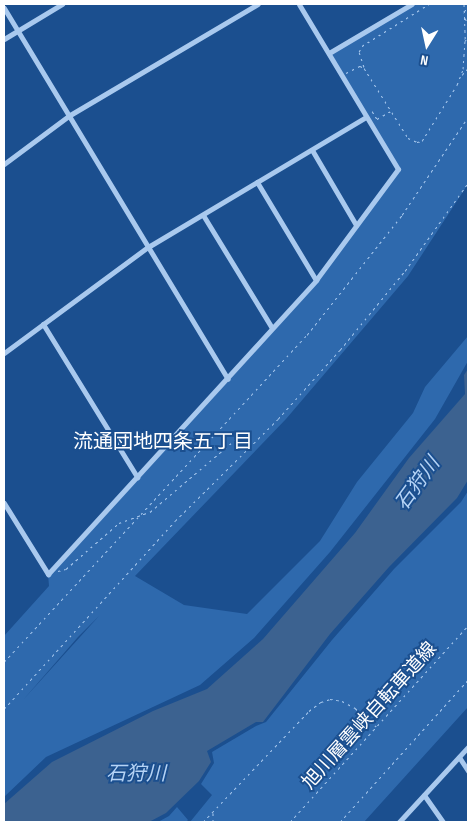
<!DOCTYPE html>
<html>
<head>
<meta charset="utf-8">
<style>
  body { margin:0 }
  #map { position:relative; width:472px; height:826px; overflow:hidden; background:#1b4f8f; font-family:"Sofia Sans Condensed","Noto Sans JP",sans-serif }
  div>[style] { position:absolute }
  .green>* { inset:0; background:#2e69ad }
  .water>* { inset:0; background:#3c6290 }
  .path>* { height:1px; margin-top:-0.5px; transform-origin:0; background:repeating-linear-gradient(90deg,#a9c9ee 0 2.5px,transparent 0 6.5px) }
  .minor>* { height:5px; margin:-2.5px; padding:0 2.5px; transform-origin:2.5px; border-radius:2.5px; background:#a9c9ee }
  span { translate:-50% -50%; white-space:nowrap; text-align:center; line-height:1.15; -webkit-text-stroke:4px #1b4f8f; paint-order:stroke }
  .street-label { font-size:19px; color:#fff }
  .neighbourhood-label { font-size:20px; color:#fff }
  .water-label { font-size:20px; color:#b5d3f5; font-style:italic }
  .frame { position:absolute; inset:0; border:5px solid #fff; pointer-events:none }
  .north { position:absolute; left:402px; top:20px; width:50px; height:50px; -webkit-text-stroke:4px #1b4f8f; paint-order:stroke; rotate:190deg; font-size:14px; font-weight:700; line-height:20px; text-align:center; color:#fff }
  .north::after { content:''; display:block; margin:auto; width:18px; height:22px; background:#fff; clip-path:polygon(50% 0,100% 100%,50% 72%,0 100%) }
</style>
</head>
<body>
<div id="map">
  <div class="green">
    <div style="clip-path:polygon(evenodd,416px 4px,468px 4px,468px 184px,408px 276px,286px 419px,135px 576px,184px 605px,247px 614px,320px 541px,357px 482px,413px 413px,425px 387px,468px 336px,468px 361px,435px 419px,330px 552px,254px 638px,200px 685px,46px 757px,4px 797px,4px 636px,49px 586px,48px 574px,316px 280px,398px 170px,329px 53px,416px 4px,99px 616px,23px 700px,78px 637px,99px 616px)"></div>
    <div style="clip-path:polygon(468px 491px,468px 707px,364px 822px,190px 822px,212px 795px,201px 784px,214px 763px,212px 752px,256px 726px,266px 722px,332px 640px,394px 569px,461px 502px)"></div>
    <div style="clip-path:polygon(177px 807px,188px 820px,186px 822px,158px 822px,169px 816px)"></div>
  </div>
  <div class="water">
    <div style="clip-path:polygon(468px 369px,468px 480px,457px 498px,389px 567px,330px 634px,263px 722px,256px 722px,207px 751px,211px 762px,199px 781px,166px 813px,149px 822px,4px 822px,4px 804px,52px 762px,153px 711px,207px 689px,263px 639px,355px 533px,409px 458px,465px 394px,464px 375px)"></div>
  </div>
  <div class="path">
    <div style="left:464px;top:4px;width:37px;rotate:88deg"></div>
    <div style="left:464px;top:12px;width:7px;rotate:-56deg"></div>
    <div style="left:465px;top:18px;width:7px;rotate:63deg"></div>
    <div style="left:364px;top:67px;width:16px;rotate:-108deg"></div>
    <div style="left:359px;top:52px;width:7px;rotate:-63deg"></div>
    <div style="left:362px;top:46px;width:79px;rotate:-32.1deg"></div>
    <div style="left:346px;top:73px;width:16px;rotate:-27deg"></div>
    <div style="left:360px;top:66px;width:4px;rotate:27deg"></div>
    <div style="left:364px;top:68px;width:83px;rotate:57.8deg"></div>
    <div style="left:408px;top:138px;width:10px;rotate:24deg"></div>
    <div style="left:417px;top:142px;width:5px;rotate:-11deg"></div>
    <div style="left:422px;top:141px;width:66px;rotate:-58deg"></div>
    <div style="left:457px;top:85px;width:17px;rotate:-69deg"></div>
    <div style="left:463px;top:69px;width:28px;rotate:-86deg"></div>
    <div style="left:465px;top:41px;width:5px;rotate:-53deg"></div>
    <div style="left:462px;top:75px;width:9px;rotate:-49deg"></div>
    <div style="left:372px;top:111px;width:9px;rotate:58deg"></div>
    <div style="left:377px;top:119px;width:16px;rotate:-30deg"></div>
    <div style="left:58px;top:571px;width:8px;rotate:-14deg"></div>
    <div style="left:66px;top:569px;width:70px;rotate:-41deg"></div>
    <div style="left:119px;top:523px;width:33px;rotate:-20deg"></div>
    <div style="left:150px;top:512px;width:113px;rotate:-40.3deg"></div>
    <div style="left:236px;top:439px;width:5px"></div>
    <div style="left:241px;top:439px;width:12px;rotate:31deg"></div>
    <div style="left:4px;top:662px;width:446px;rotate:-47.2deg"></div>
    <div style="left:307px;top:335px;width:153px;rotate:-51.6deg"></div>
    <div style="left:402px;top:215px;width:118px;rotate:-56deg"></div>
    <div style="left:4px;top:709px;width:254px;rotate:-47.7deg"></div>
    <div style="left:175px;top:521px;width:145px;rotate:-44.7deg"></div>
    <div style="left:278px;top:419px;width:93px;rotate:-48.1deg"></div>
    <div style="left:340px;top:350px;width:102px;rotate:-50.6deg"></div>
    <div style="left:405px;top:271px;width:108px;rotate:-54.4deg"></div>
    <div style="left:213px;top:813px;width:9px;rotate:90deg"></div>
    <div style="left:203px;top:822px;width:153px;rotate:-46.3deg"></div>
    <div style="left:309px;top:711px;width:15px;rotate:-37deg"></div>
    <div style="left:321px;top:702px;width:9px;rotate:-18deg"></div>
    <div style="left:330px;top:699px;width:12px;rotate:9deg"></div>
    <div style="left:342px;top:701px;width:15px;rotate:28deg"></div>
    <div style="left:355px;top:708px;width:29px;rotate:41deg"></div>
    <div style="left:290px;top:822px;width:265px;rotate:-47.8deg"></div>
    <div style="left:340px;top:822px;width:191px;rotate:-48deg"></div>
  </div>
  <div class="minor">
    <div style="left:4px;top:8px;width:433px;rotate:58.9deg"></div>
    <div style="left:4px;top:39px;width:68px;rotate:-31.1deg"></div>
    <div style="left:329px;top:53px;width:96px;rotate:-30.6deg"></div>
    <div style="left:312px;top:150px;width:87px;rotate:59.6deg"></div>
    <div style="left:4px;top:164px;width:82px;rotate:-36.6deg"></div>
    <div style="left:70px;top:115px;width:218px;rotate:-30.6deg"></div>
    <div style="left:257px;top:182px;width:114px;rotate:59deg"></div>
    <div style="left:203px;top:215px;width:132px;rotate:58.6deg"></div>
    <div style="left:43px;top:324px;width:180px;rotate:58.4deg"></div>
    <div style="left:4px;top:353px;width:179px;rotate:-36.4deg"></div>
    <div style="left:148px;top:247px;width:254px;rotate:-30.8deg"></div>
    <div style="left:4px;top:503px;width:84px;rotate:58.2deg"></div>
    <div style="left:48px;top:574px;width:398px;rotate:-47.6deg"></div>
    <div style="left:316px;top:280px;width:138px;rotate:-53.5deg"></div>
    <div style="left:398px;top:169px;width:192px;rotate:-121deg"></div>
    <div style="left:459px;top:757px;width:17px;rotate:57deg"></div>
    <div style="left:424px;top:795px;width:33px;rotate:55deg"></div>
    <div style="left:399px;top:822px;width:102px;rotate:-47.4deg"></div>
  </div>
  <div class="street-label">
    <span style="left:370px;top:716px;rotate:-48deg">旭川層雲峡自転車道線</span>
  </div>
  <div class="neighbourhood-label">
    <span style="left:163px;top:442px">流通団地四条五丁目</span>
  </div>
  <div class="water-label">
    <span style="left:418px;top:484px;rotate:-54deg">石狩川</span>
    <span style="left:136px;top:774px">石狩川</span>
  </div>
  <div class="frame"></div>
  <div class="north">N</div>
</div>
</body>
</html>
